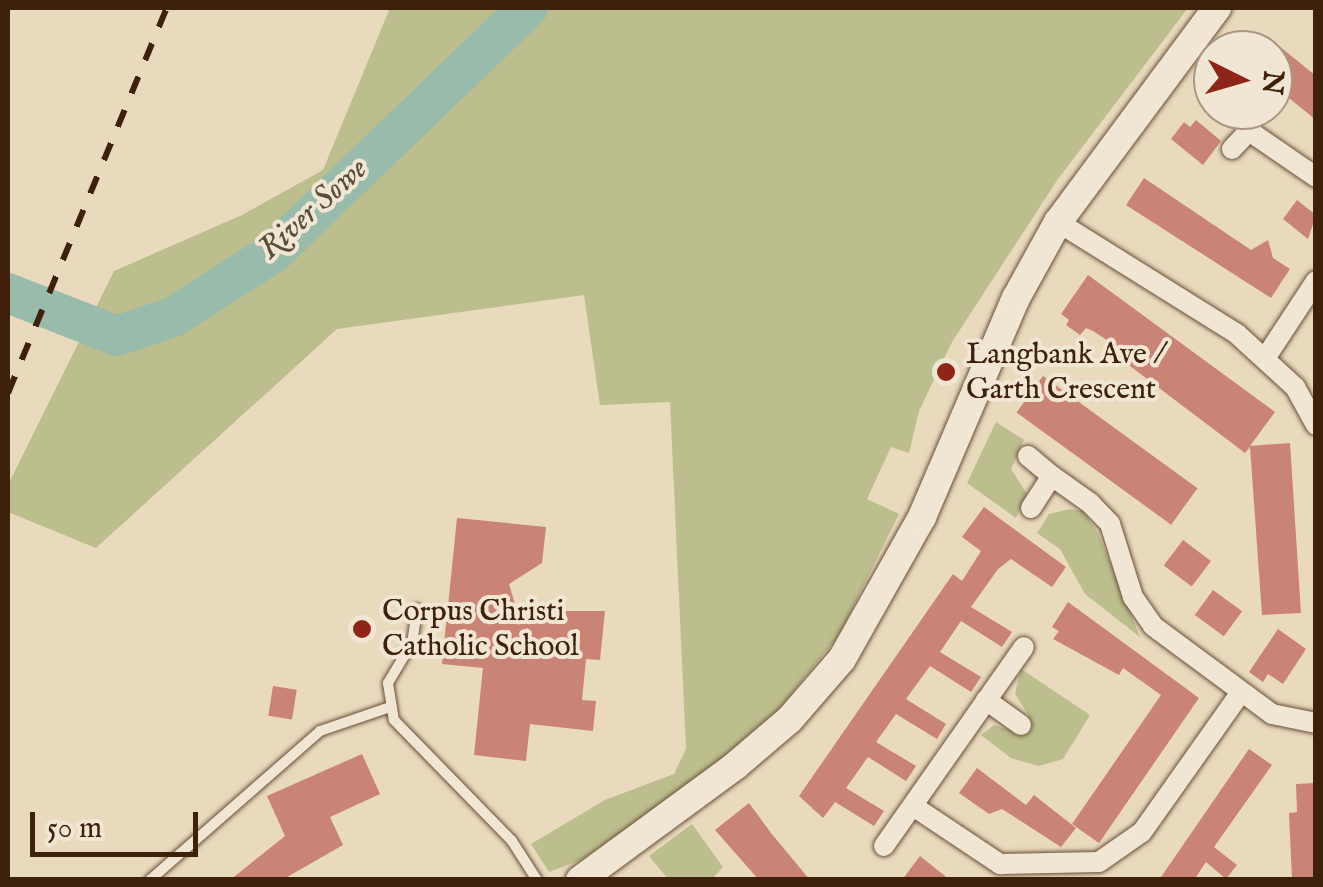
<!DOCTYPE html>
<html>
<head>
<meta charset="utf-8">
<style>
  body { margin:0 }
  #map { position:relative; width:1323px; height:887px; overflow:hidden; background:#e9d9bd; font-family:"IM FELL English",serif }
  div>[style] { position:absolute }
  .green>* { inset:0; background:#bcbe8d }
  .river>* { height:40px; margin:-20px; padding:0 20px; transform-origin:20px; border-radius:20px; background:#98bbac }
  .building>* { inset:0; background:#ca8475; transform-origin:0 0 }
  .roads { filter:drop-shadow(0 0 2px #684f38) drop-shadow(0 0 2px #684f38) }
  .lane>* { height:10px; margin:-5px; padding:0 5px; transform-origin:5px; border-radius:5px; background:#f1e6d4 }
  .street>* { height:20px; margin:-10px; padding:0 10px; transform-origin:10px; border-radius:10px; background:#f1e6d4 }
  .secondary>* { height:28px; margin:-14px; padding:0 14px; transform-origin:14px; border-radius:14px; background:#f1e6d4 }
  .rail>* { height:6px; margin-top:-3px; transform-origin:0; background:repeating-linear-gradient(90deg,#3d210b 0 18px,transparent 0 36px) }
  .dots>* { width:28px; height:28px; translate:-50% -50%; box-sizing:border-box; border:5px solid #f1e6d4; border-radius:50% }
  span { translate:-50% -50%; white-space:nowrap; text-align:center; line-height:1.15; -webkit-text-stroke:8px #f1e6d4; paint-order:stroke }
  .poi-label { font-size:30px; color:#3d210b }
  .left { translate:0 -50%; text-align:left }
  .water-label { font-size:32px; color:#584f3b; font-style:italic }
  .frame { position:absolute; inset:0; border:10px solid #3d210b; pointer-events:none }
  .north { position:absolute; left:1193px; top:30px; width:100px; height:100px; box-sizing:border-box; background:#f1e6d4; border:2px solid #a99784; border-radius:50%; rotate:95deg; font-size:28px; font-weight:700; line-height:40px; text-align:center; color:#3d210b }
  .north::after { content:''; display:block; margin:auto; width:35px; height:45px; background:#8f2418; clip-path:polygon(50% 0,100% 100%,50% 72%,0 100%) }
  .scale { position:absolute; left:30px; top:812px; width:168px; height:45px; box-sizing:border-box; border:5px solid #3d210b; border-top:0; padding-left:12px; font-size:30px; line-height:35px; white-space:nowrap; color:#3d210b; -webkit-text-stroke:8px #f1e6d4; paint-order:stroke }
</style>
</head>
<body>
<div id="map">
  <div class="green">
    <div style="clip-path:polygon(390px 8px,1188px 8px,1058px 179px,952px 342px,919px 411px,909px 453px,891px 447px,867px 499px,899px 514px,839px 635px,780px 708px,696px 780px,581px 860px,549px 872px,531px 844px,605px 800px,674px 774px,686px 749px,670px 402px,600px 405px,584px 295px,337px 329px,96px 548px,8px 512px,8px 485px,114px 271px,242px 215px,323px 170px)"></div>
    <div style="clip-path:polygon(996px 422px,1024px 440px,1011px 469px,1027px 494px,1016px 518px,967px 483px)"></div>
    <div style="clip-path:polygon(1070px 509px,1083px 511px,1098px 533px,1140px 637px,1085px 594px,1060px 549px,1037px 533px,1049px 514px)"></div>
    <div style="clip-path:polygon(1021px 669px,1090px 715px,1063px 759px,1039px 766px,1011px 758px,981px 735px,994px 725px,1016px 732px,1029px 716px,1015px 694px)"></div>
    <div style="clip-path:polygon(692px 824px,723px 867px,712px 879px,668px 879px,649px 856px)"></div>
  </div>
  <div class="river">
    <div style="left:8px;top:293px;width:117px;rotate:21.5deg"></div>
    <div style="left:117px;top:336px;width:59px;rotate:-18.7deg"></div>
    <div style="left:173px;top:317px;width:119px;rotate:-32.6deg"></div>
    <div style="left:273px;top:253px;width:354px;rotate:-43.9deg"></div>
  </div>
  <div class="building">
    <div style="clip-path:polygon(1273px 41px,1316px 76px,1316px 120px,1273px 85px)"></div>
    <div style="clip-path:polygon(1196px 120px,1221px 141px,1203px 165px,1171px 139px,1184px 122px,1190px 127px)"></div>
    <div style="clip-path:polygon(1144px 178px,1251px 250px,1268px 240px,1273px 258px,1290px 269px,1271px 298px,1126px 205px)"></div>
    <div style="clip-path:polygon(1297px 200px,1316px 215px,1308px 239px,1283px 219px)"></div>
    <div style="clip-path:polygon(1088px 275px,1275px 412px,1250px 446px,1290px 443px,1301px 613px,1262px 615px,1250px 447px,1245px 453px,1126px 363px,1131px 356px,1093px 331px,1086px 328px,1080px 335px,1066px 325px,1069px 320px,1061px 314px)"></div>
    <div style="left:1043px;top:376px;width:191px;height:45px;rotate:36deg"></div>
    <div style="clip-path:polygon(984px 507px,1066px 567px,1052px 587px,1011px 559px,998px 569px,971px 607px,1012px 632px,1002px 647px,961px 621px,940px 652px,981px 677px,971px 692px,930px 666px,906px 699px,946px 724px,937px 739px,896px 714px,876px 742px,916px 766px,906px 781px,868px 757px,846px 788px,884px 811px,874px 826px,835px 802px,823px 818px,799px 796px,953px 574px,962px 581px,981px 551px,962px 537px)"></div>
    <div style="clip-path:polygon(457px 518px,546px 527px,542px 563px,509px 584px,517px 611px,605px 611px,600px 660px,586px 659px,582px 700px,596px 701px,593px 731px,530px 724px,526px 761px,474px 755px,483px 668px,442px 664px)"></div>
    <div style="left:1183px;top:540px;width:35px;height:32px;rotate:37deg"></div>
    <div style="left:1213px;top:590px;width:36px;height:31px;rotate:36deg"></div>
    <div style="clip-path:polygon(1068px 602px,1199px 698px,1099px 843px,1072px 824px,1161px 695px,1123px 668px,1119px 675px,1053px 639px,1059px 631px,1052px 627px)"></div>
    <div style="clip-path:polygon(1278px 629px,1306px 649px,1283px 684px,1268px 674px,1263px 682px,1249px 672px)"></div>
    <div style="left:273px;top:686px;width:24px;height:30px;rotate:9deg"></div>
    <div style="clip-path:polygon(1249px 749px,1272px 765px,1214px 847px,1237px 865px,1226px 879px,1206px 862px,1194px 880px,1159px 880px)"></div>
    <div style="clip-path:polygon(362px 754px,380px 794px,330px 817px,343px 845px,282px 880px,230px 880px,285px 836px,267px 796px)"></div>
    <div style="clip-path:polygon(977px 768px,1026px 805px,1034px 795px,1076px 828px,1061px 847px,1002px 809px,989px 814px,959px 793px)"></div>
    <div style="clip-path:polygon(1315px 783px,1316px 880px,1292px 880px,1289px 813px,1297px 812px,1296px 784px)"></div>
    <div style="clip-path:polygon(749px 803px,771px 833px,810px 880px,759px 880px,715px 830px)"></div>
    <div style="clip-path:polygon(920px 856px,950px 880px,902px 880px)"></div>
  </div>
  <div class="roads">
    <div class="lane">
      <div style="left:417px;top:609px;width:34px;rotate:98deg"></div>
      <div style="left:412px;top:643px;width:47px;rotate:121deg"></div>
      <div style="left:388px;top:683px;width:37px;rotate:81deg"></div>
      <div style="left:394px;top:720px;width:169px;rotate:45.7deg"></div>
      <div style="left:512px;top:841px;width:46px;rotate:57.3deg"></div>
      <div style="left:150px;top:880px;width:226px;rotate:-41.2deg"></div>
      <div style="left:320px;top:731px;width:74px;rotate:-18.9deg"></div>
    </div>
    <div class="street">
      <div style="left:1247px;top:110px;width:21px;rotate:85deg"></div>
      <div style="left:1232px;top:149px;width:25px;rotate:-47deg"></div>
      <div style="left:1249px;top:131px;width:81px;rotate:34.5deg"></div>
      <div style="left:1058px;top:222px;width:211px;rotate:32deg"></div>
      <div style="left:1237px;top:334px;width:79px;rotate:42.4deg"></div>
      <div style="left:1295px;top:387px;width:43px;rotate:61.1deg"></div>
      <div style="left:1266px;top:357px;width:91px;rotate:-56.7deg"></div>
      <div style="left:1028px;top:456px;width:31px;rotate:40deg"></div>
      <div style="left:1031px;top:508px;width:38px;rotate:-57deg"></div>
      <div style="left:1052px;top:476px;width:47px;rotate:35.4deg"></div>
      <div style="left:1090px;top:503px;width:29px;rotate:46deg"></div>
      <div style="left:1110px;top:524px;width:77px;rotate:72.5deg"></div>
      <div style="left:1133px;top:597px;width:35px;rotate:55deg"></div>
      <div style="left:1153px;top:626px;width:148px;rotate:36.5deg"></div>
      <div style="left:1272px;top:714px;width:45px;rotate:11.6deg"></div>
      <div style="left:986px;top:700px;width:43px;rotate:35.5deg"></div>
      <div style="left:913px;top:806px;width:105px;rotate:33.7deg"></div>
      <div style="left:1000px;top:864px;width:99px;rotate:-1.2deg"></div>
      <div style="left:1099px;top:862px;width:52px;rotate:-34.9deg"></div>
      <div style="left:1142px;top:832px;width:171px;rotate:-54.7deg"></div>
      <div style="left:884px;top:846px;width:243px;rotate:-54.9deg"></div>
    </div>
    <div class="secondary">
      <div style="left:580px;top:880px;width:192px;rotate:-36.3deg"></div>
      <div style="left:735px;top:766px;width:72px;rotate:-40.5deg"></div>
      <div style="left:790px;top:719px;width:79px;rotate:-49.1deg"></div>
      <div style="left:842px;top:659px;width:163px;rotate:-60.6deg"></div>
      <div style="left:922px;top:517px;width:238px;rotate:-66.8deg"></div>
      <div style="left:1016px;top:298px;width:87px;rotate:-61.1deg"></div>
      <div style="left:1058px;top:222px;width:267px;rotate:-53.4deg"></div>
    </div>
  </div>
  <div class="rail">
    <div style="left:8px;top:393px;width:417px;rotate:-67.6deg"></div>
  </div>
  <div class="dots">
    <div style="left:946px;top:372px;background:#8f2418"></div>
    <div style="left:362px;top:629px;background:#8f2418"></div>
  </div>
  <div class="poi-label">
    <span class="left" style="left:966px;top:372px">Langbank Ave /<br>Garth Crescent</span>
    <span class="left" style="left:382px;top:629px">Corpus Christi<br>Catholic School</span>
  </div>
  <div class="water-label">
    <span style="left:314px;top:210px;rotate:-42deg">River Sowe</span>
  </div>
  <div class="frame"></div>
  <div class="north">N</div>
  <div class="scale">50 m</div>
</div>
</body>
</html>
